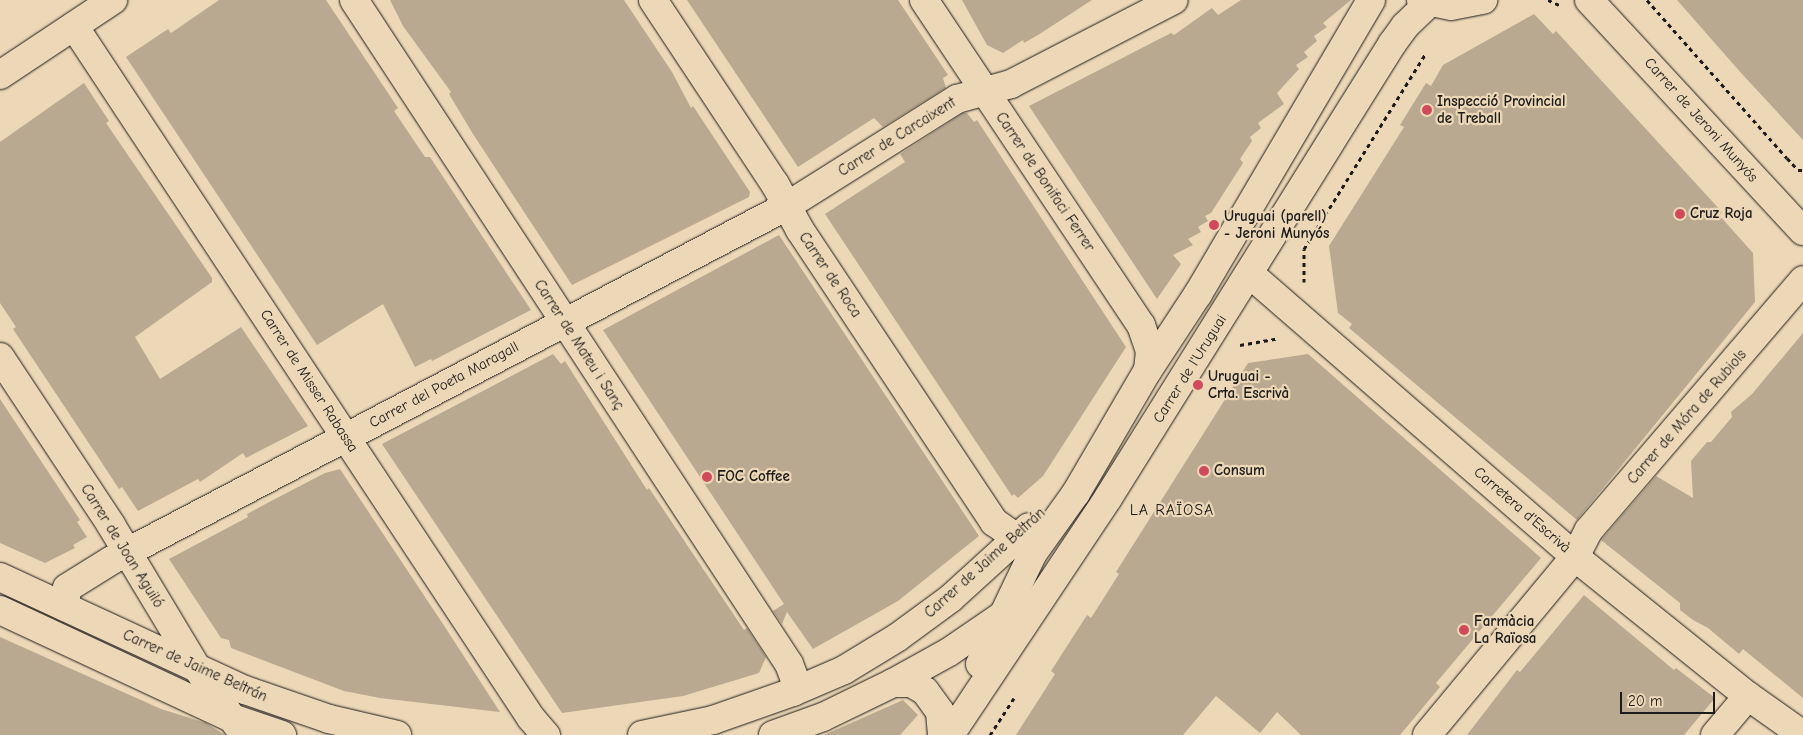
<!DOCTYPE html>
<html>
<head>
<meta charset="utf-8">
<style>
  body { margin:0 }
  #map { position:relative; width:1803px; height:735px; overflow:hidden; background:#ecd8b6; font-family:"Comic Neue",sans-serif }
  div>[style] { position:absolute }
  .building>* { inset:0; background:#b8a990 }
  .path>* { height:3px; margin-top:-1.5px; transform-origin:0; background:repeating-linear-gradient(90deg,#1c1c1c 0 4px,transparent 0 8px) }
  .roads { filter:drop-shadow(0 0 1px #1c1c1c) drop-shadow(0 0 1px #1c1c1c) }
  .minor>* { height:28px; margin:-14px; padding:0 14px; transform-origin:14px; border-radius:14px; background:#ecd8b6 }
  .major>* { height:28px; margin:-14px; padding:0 14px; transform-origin:14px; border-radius:14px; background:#ecd8b6 }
  .dots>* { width:14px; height:14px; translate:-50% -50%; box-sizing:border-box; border:2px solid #ecd8b6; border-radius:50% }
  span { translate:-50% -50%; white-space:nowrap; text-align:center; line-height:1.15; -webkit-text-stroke:4.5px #ecd8b6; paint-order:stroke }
  .poi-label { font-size:15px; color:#1c1c1c; font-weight:700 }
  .left { translate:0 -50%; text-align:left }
  .street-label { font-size:15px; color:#1c1c1c }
  .neighbourhood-label { font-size:16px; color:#1c1c1c; letter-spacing:1px }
  .scale { position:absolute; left:1620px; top:692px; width:95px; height:22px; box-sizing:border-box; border:2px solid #1c1c1c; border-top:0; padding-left:6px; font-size:15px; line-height:18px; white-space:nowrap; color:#1c1c1c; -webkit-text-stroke:4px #ecd8b6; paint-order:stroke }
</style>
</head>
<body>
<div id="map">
  <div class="building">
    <div style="clip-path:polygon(219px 0,326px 0,398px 108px,394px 111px,425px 157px,430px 157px,531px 310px,432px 361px,431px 359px,415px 367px,383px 304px,317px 345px,126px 57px,168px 29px,171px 33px)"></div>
    <div style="clip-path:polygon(390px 0,624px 0,672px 72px,691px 108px,693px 106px,750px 192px,749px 197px,572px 285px,473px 134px,449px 94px,451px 92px,403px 26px)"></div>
    <div style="clip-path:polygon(687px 0,898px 0,948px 75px,943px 78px,946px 88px,883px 127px,874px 118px,798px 167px)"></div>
    <div style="clip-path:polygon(962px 0,1092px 0,1038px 35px,1024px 43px,1023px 40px,1003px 53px,987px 45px)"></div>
    <div style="clip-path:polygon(1241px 0,1351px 0,1323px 23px,1327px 27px,1314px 36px,1317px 41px,1304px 52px,1308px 57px,1296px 65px,1299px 69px,1277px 93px,1284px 104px,1258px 123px,1261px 128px,1250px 137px,1252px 141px,1240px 159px,1243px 163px,1211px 213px,1205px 216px,1208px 221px,1198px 227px,1201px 232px,1188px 239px,1193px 245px,1173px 255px,1181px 264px,1157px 299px,1029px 106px,1171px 33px,1174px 35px,1212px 8px,1218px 15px)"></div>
    <div style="clip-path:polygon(1677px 0,1803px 0,1803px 140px,1742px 74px)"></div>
    <div style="clip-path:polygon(1534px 14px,1553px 34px,1556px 31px,1722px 212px,1719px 215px,1753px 253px,1755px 302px,1577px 520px,1349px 328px,1352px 324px,1338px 313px,1329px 246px,1404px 127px,1400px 125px,1426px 83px,1431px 86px,1443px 65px)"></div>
    <div style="clip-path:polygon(84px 83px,109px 121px,106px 123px,212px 278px,212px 282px,135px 337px,160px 379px,241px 327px,308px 426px,246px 458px,243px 453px,200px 482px,198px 479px,138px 511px,122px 487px,119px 489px,96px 454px,13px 329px,16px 327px,0 303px,0 142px)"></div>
    <div style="clip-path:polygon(963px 113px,967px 113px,974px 122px,977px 120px,1126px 347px,1043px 476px,1018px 498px,1014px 494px,1012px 496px,825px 214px,905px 162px,900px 154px)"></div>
    <div style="clip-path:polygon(779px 235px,979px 536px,898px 601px,813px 649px,787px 612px,782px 624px,773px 611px,784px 604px,603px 330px)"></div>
    <div style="clip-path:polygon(1803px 333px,1803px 698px,1743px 649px,1739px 654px,1708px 628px,1693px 620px,1680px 610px,1680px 603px,1601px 540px,1656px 476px,1693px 498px,1691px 461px,1707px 442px,1711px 442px,1732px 417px,1731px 412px,1752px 394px)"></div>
    <div style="clip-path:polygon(553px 354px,561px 364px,565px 361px,647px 490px,649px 488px,744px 630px,747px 628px,766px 657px,759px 673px,683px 696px,562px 713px,382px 444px)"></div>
    <div style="clip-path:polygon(1308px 354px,1541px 558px,1436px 683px,1440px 687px,1400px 735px,1301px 735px,1277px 712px,1260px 733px,1216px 696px,1183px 735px,1016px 735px,1055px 674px,1051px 671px,1087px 615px,1091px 618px,1119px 574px,1116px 572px,1248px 363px)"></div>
    <div style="clip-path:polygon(0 399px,80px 520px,77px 522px,87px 537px,73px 545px,75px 548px,45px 563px,0 543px)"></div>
    <div style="clip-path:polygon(340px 469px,443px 624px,500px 712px,380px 698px,344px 691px,231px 648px,229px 640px,221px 638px,169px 559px,248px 517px,247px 514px,273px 500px,325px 473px)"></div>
    <div style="clip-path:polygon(1584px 595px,1674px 670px,1676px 668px,1715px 698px,1689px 729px,1684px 735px,1467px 735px,1517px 670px,1520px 672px)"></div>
    <div style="clip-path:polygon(0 637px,161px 709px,206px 723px,225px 735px,0 735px)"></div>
    <div style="clip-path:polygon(903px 700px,918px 715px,900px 735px,824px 735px)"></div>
  </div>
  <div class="path">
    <div style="left:1548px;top:0;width:12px;rotate:24deg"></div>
    <div style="left:1647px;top:0;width:211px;rotate:48.5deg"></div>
    <div style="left:1787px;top:158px;width:16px;rotate:47deg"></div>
    <div style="left:1798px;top:170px;width:5px"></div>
    <div style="left:1304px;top:282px;width:33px;rotate:-90deg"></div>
    <div style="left:1304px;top:249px;width:231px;rotate:-58.1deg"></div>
    <div style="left:1240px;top:345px;width:39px;rotate:-10deg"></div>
    <div style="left:990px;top:735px;width:44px;rotate:-57deg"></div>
  </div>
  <div class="roads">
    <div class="minor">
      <div style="left:354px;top:0;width:794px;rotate:56.77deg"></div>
      <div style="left:789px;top:664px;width:17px;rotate:69deg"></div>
      <div style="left:795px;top:680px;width:12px;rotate:99deg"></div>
      <div style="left:653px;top:0;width:221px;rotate:56.5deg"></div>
      <div style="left:775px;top:184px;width:52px;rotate:61.5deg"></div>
      <div style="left:800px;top:230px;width:351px;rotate:56.4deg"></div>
      <div style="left:994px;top:522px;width:21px;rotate:35deg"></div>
      <div style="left:1011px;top:534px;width:10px"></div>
      <div style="left:924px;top:0;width:391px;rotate:56.3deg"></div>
      <div style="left:1141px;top:325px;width:28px;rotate:71deg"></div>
      <div style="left:1150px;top:351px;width:19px;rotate:96deg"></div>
      <div style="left:1421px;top:0;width:31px;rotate:11deg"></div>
      <div style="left:1451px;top:6px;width:33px;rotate:-11deg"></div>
      <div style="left:1589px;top:0;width:315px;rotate:47.2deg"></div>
      <div style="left:74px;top:26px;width:829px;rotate:56.56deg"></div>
      <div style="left:531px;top:718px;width:23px;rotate:49deg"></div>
      <div style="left:1250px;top:274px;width:431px;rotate:41deg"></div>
      <div style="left:1575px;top:557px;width:222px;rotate:38.8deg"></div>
      <div style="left:1748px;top:696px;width:67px;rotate:35.3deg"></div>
      <div style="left:0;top:357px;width:201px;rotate:56.5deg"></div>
      <div style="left:111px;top:525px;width:167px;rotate:59deg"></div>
      <div style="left:197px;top:668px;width:82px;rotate:55deg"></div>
      <div style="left:0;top:577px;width:270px;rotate:24.8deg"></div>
      <div style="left:245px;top:690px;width:89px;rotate:19deg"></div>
      <div style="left:329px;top:719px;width:70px;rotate:13.2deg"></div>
      <div style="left:65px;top:607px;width:19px;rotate:-84deg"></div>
      <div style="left:67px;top:588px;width:53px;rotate:-31.9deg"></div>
      <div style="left:112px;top:560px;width:762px;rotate:-27.67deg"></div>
      <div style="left:787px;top:206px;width:201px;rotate:-32.2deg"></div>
      <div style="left:957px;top:99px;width:56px;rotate:-15.5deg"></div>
      <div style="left:1011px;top:84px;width:183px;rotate:-27.3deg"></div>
      <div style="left:0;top:610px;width:256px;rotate:25deg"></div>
      <div style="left:232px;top:718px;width:53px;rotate:18.8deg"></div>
      <div style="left:980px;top:664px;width:123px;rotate:-64.5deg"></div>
      <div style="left:1033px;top:553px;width:74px;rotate:-54.4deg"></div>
      <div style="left:1076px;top:493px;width:143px;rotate:-59.7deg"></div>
      <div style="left:1148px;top:370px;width:91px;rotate:-56.7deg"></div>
      <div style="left:1198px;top:294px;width:341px;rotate:-59.5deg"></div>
      <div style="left:893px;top:683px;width:18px"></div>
      <div style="left:911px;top:683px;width:16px;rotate:30deg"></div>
      <div style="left:925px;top:691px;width:26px;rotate:54deg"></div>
      <div style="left:940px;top:712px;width:23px;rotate:85deg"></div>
      <div style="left:642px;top:735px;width:73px;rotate:-11.9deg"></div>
      <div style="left:713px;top:720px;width:85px;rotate:-19.3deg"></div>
      <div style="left:793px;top:692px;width:56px;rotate:-23.3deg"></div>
      <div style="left:844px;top:670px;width:63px;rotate:-31.4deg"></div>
      <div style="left:898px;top:637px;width:66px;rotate:-36.3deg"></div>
      <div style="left:951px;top:598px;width:105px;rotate:-42.3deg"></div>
      <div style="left:773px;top:735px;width:53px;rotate:-19.8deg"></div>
      <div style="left:823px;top:717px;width:78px;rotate:-25.9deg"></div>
      <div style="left:893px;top:683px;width:64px;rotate:-29deg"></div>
      <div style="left:949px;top:652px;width:65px;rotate:-34.4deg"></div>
      <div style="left:950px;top:735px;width:285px;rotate:-56.3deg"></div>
      <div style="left:1108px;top:498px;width:536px;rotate:-57.97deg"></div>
      <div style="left:1392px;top:44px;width:22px;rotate:-54deg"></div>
      <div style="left:1405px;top:26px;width:33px;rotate:-44deg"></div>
      <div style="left:1427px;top:735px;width:231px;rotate:-50.3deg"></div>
      <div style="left:1575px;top:557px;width:30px;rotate:-63deg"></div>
      <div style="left:1589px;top:530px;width:329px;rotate:-49.4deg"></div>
      <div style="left:1715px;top:735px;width:51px;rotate:-49.8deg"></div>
    </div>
    <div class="major">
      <div style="left:0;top:75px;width:136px;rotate:-33.6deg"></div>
    </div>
  </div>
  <div class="dots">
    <div style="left:1427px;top:110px;background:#d1495b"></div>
    <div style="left:1680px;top:214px;background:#d1495b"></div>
    <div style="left:1214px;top:225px;background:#d1495b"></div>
    <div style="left:1198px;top:385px;background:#d1495b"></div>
    <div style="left:1204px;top:471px;background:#d1495b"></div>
    <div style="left:707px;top:477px;background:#d1495b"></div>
    <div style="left:1464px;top:630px;background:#d1495b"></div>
  </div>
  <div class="poi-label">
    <span class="left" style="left:1437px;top:110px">Inspecció Provincial<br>de Treball</span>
    <span class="left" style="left:1690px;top:214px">Cruz Roja</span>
    <span class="left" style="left:1224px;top:225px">Uruguai (parell)<br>- Jeroni Munyós</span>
    <span class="left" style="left:1208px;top:385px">Uruguai -<br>Crta. Escrivà</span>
    <span class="left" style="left:1214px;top:471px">Consum</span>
    <span class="left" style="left:717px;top:477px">FOC Coffee</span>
    <span class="left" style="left:1474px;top:630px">Farmàcia<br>La Raïosa</span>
  </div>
  <div class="street-label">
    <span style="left:1701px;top:120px;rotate:48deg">Carrer de Jeroni Munyós</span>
    <span style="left:897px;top:137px;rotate:-32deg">Carrer de Carcaixent</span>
    <span style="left:1045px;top:182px;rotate:56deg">Carrer de Bonifaci Ferrer</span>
    <span style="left:830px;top:275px;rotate:56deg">Carrer de Roca</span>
    <span style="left:579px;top:345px;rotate:57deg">Carrer de Mateu i Sanç</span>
    <span style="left:1190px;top:369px;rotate:-58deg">Carrer de l'Uruguai</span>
    <span style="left:309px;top:381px;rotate:57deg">Carrer de Misser Rabassa</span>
    <span style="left:444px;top:385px;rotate:-28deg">Carrer del Poeta Maragall</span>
    <span style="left:1687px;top:417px;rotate:-49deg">Carrer de Móra de Rubiols</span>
    <span style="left:1522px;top:510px;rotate:41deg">Carretera d'Escrivà</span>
    <span style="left:122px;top:546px;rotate:58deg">Carrer de Joan Aguiló</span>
    <span style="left:985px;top:563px;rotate:-42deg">Carrer de Jaime Beltrán</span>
    <span style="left:195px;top:666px;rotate:24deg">Carrer de Jaime Beltrán</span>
  </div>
  <div class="neighbourhood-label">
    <span style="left:1172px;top:510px">LA RAÏOSA</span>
  </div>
  <div class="scale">20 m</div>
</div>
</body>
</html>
